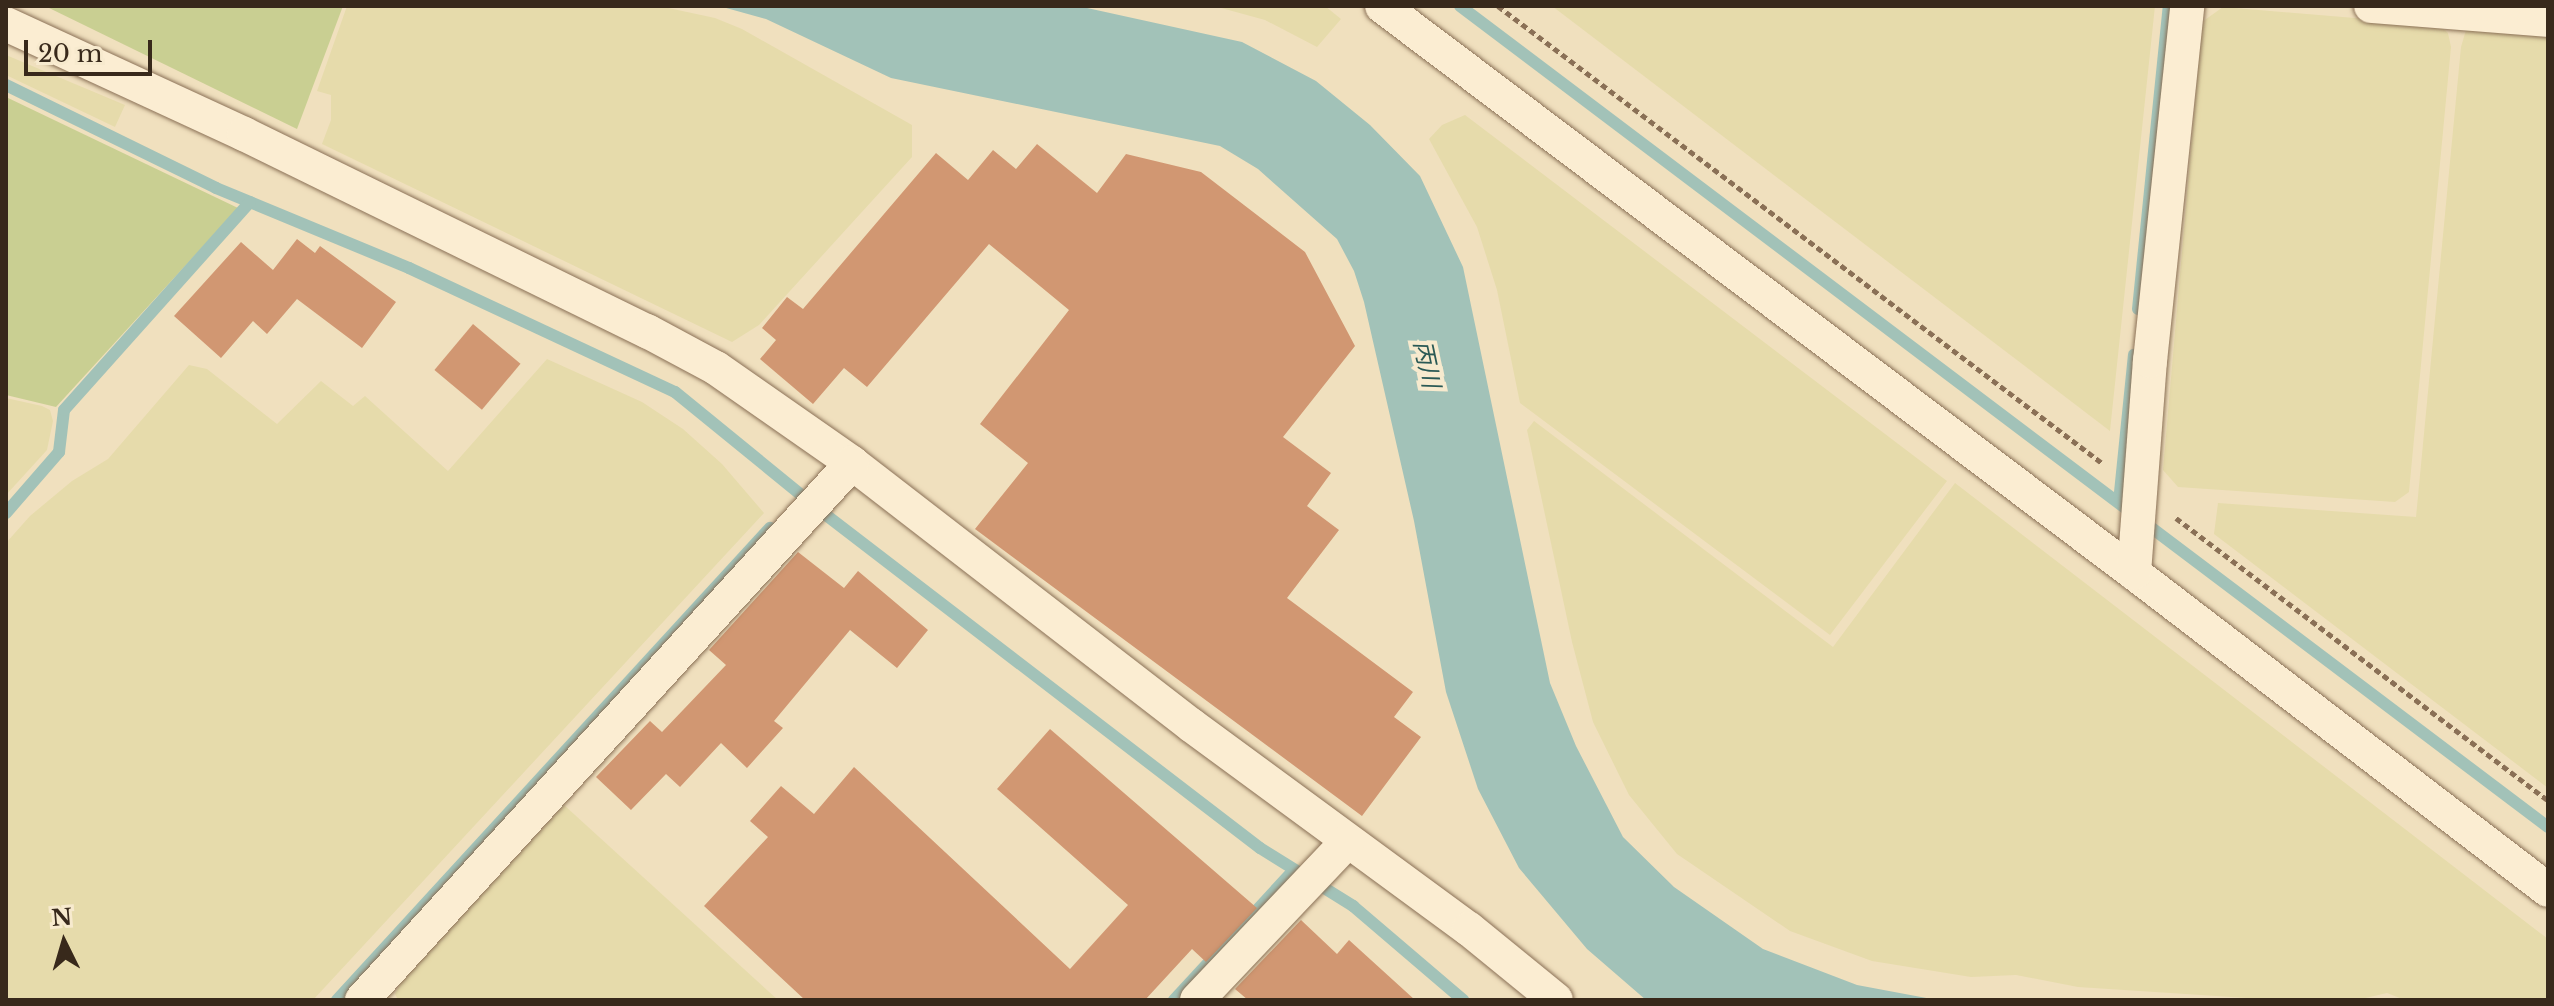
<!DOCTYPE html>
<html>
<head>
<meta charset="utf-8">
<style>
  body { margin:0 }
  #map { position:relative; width:2554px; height:1006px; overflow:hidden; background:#f0e0be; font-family:"Libre Baskerville","Noto Sans JP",serif }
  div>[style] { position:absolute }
  .farmland>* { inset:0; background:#e6dbab }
  .green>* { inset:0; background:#c9cf92 }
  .water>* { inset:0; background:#a2c2b8 }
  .stream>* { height:12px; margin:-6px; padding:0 6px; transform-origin:6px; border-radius:6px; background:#a2c2b8 }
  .building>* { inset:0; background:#d19772; transform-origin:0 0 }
  .path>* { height:5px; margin-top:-2.5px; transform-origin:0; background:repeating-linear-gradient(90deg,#8a7056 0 6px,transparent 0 10px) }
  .roads { filter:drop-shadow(0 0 2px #8a7056) drop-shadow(0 0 2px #8a7056) }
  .street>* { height:34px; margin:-17px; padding:0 17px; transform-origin:17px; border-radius:17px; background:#fbedd2 }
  span { translate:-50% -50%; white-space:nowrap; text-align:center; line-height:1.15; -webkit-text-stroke:8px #f7eace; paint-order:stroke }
  .water-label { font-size:24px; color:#2a5955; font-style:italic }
  .frame { position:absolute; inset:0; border:8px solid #38291b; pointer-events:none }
  .north { position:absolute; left:24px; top:902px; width:80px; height:80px; -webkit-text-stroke:6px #f7eace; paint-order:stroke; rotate:355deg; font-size:22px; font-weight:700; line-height:32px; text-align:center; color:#38291b }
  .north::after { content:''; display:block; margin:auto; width:28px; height:36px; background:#38291b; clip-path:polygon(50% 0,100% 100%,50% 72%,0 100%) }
  .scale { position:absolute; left:24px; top:40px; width:128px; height:36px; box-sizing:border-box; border:4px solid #38291b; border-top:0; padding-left:10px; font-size:24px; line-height:28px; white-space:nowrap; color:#38291b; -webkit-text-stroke:6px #f7eace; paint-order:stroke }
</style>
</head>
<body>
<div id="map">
  <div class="farmland">
    <div style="clip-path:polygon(347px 6px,659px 6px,715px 18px,742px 29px,912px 125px,912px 157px,759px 325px,732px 342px,322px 144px,331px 120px,331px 95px,317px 91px)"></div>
    <div style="clip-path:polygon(1214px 6px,1325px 6px,1341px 19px,1317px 47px,1265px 20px)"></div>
    <div style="clip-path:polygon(1552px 6px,2155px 6px,2110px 431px)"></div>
    <div style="clip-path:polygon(2223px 7px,2439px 25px,2448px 33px,2451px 47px,2409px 492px,2395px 502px,2178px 487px,2163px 470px,2202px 22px)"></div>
    <div style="clip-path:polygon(2466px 30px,2548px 36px,2548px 788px,2214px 534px,2218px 503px,2416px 517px,2461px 47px)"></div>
    <div style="clip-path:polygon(6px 55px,125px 105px,115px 127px,6px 75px)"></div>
    <div style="clip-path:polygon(1465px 115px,1947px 481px,1830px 635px,1520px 403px,1497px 290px,1477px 227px,1429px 139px,1442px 125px)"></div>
    <div style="clip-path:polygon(547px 359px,642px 402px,683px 429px,722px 464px,764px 513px,313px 1000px,6px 1000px,6px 543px,30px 516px,72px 481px,108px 459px,189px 365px,207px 369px,277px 424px,321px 381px,353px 406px,365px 396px,448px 471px)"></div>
    <div style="clip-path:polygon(6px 398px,42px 406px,50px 410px,53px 421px,47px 450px,6px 495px)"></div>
    <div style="clip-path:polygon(1534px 421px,1833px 647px,1955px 483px,2548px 939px,2548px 1000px,2405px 1000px,2387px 993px,2361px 999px,2247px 998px,2078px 987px,2016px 975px,1971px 977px,1872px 961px,1790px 931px,1677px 854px,1629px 795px,1593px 722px,1572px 642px,1527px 430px)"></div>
    <div style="clip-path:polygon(564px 805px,778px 1000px,398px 1000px,395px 994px,401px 982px)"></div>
  </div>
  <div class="green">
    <div style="clip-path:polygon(45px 6px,343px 6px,297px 129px)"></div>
    <div style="clip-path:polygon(6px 97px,238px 208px,56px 407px,6px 395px)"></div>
  </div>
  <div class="water">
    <div style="clip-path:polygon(719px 6px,1078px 6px,1242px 42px,1316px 81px,1370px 125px,1420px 176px,1463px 267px,1550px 683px,1576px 746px,1623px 837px,1674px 887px,1763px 949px,1857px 985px,1937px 1000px,1646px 1000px,1587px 949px,1519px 868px,1478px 789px,1446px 692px,1414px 521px,1364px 302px,1354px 271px,1337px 239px,1258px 169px,1220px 146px,891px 78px,766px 19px)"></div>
  </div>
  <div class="stream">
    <div style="left:1460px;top:6px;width:1363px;rotate:37.04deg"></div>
    <div style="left:6px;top:85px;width:234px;rotate:26.1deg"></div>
    <div style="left:216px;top:188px;width:209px;rotate:22.5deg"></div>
    <div style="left:409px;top:268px;width:293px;rotate:25deg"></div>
    <div style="left:675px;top:392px;width:195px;rotate:39.2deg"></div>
    <div style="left:826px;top:515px;width:547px;rotate:37.5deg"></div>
    <div style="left:1260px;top:848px;width:110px;rotate:31.9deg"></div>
    <div style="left:1353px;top:906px;width:145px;rotate:40.5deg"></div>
    <div style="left:2138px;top:309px;width:305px;rotate:-84.2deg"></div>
    <div style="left:2119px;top:502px;width:148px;rotate:-84.2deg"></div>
    <div style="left:6px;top:513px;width:81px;rotate:-49deg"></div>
    <div style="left:59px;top:452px;width:42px;rotate:-83.2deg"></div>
    <div style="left:64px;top:410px;width:279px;rotate:-48.2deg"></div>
    <div style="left:337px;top:1000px;width:641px;rotate:-47.47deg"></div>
    <div style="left:1174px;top:1000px;width:177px;rotate:-47.3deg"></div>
  </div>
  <div class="building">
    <div style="clip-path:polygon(1037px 144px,1097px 193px,1126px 154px,1201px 172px,1305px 252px,1355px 346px,1283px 437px,1331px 473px,1307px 506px,1339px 530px,1287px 598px,1413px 692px,1394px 717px,1421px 737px,1362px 816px,975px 529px,1028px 463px,980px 424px,1069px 310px,989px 244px,867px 387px,844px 368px,813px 404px,760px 359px,776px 340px,762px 328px,787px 297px,803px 309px,936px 153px,968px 180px,993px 150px,1016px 169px)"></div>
    <div style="clip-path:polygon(297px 239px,315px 253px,320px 246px,396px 302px,362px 348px,297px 299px,267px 334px,253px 321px,221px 358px,174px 316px,241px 242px,273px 270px)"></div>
    <div style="left:473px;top:324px;width:62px;height:60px;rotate:40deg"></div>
    <div style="clip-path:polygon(798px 552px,844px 588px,858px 571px,928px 630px,897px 668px,850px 630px,774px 721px,783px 728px,747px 768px,721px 743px,680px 787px,666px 774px,631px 810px,596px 777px,650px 721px,662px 732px,726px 665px,709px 650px)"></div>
    <div style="clip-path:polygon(1050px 729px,1257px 908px,1206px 962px,1192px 949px,1145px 1000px,805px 1000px,704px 906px,768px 837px,750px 821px,781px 786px,814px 814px,854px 767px,1070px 969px,1128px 905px,997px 789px)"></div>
    <div style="clip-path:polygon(1301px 920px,1337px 954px,1349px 940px,1415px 1000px,1248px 1000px,1235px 989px)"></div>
  </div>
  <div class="path">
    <div style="left:1498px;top:6px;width:757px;rotate:37.11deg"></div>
    <div style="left:2176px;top:518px;width:467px;rotate:37.2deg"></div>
  </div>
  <div class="roads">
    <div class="street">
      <div style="left:1382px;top:6px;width:942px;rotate:37.02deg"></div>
      <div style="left:2134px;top:573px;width:521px;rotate:37.44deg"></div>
      <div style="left:2371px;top:6px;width:178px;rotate:4.5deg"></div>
      <div style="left:6px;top:24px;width:262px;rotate:24.8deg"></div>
      <div style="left:244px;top:134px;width:449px;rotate:26.1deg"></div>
      <div style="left:647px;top:331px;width:78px;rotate:28.2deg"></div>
      <div style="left:716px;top:368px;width:166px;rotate:34.9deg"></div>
      <div style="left:852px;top:463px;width:428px;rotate:37.7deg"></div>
      <div style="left:1191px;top:725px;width:345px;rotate:36.3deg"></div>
      <div style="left:1469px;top:929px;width:112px;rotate:39.2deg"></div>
      <div style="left:2134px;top:573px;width:213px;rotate:-85.7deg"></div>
      <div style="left:2150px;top:361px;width:357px;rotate:-84deg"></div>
      <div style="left:362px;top:1000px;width:727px;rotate:-47.62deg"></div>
      <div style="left:1197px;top:1000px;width:219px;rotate:-46.5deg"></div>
    </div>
  </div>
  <div class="water-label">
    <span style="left:1427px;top:364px;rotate:78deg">丙川</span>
  </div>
  <div class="frame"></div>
  <div class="north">N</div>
  <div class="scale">20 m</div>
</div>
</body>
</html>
